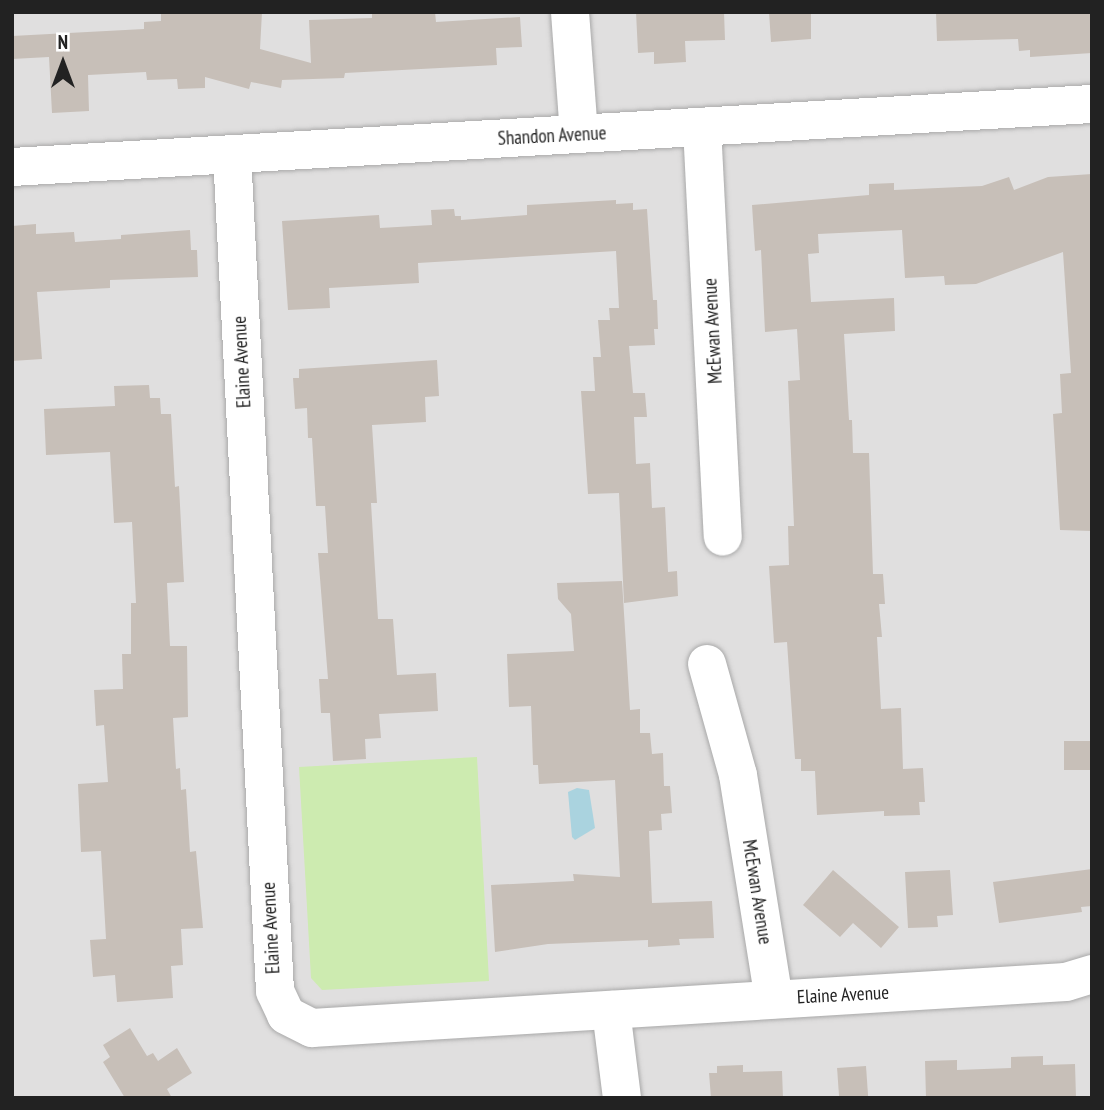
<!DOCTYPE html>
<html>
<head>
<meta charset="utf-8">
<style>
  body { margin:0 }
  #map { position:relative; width:1104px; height:1110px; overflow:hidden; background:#f2efe9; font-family:"PT Sans Narrow",sans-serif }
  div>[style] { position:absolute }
  .residential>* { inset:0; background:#e0dfdf; transform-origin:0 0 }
  .grass>* { inset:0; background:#cdebb0 }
  .water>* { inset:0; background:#aad3df }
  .building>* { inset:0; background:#c7bfb8; transform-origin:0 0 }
  .roads { filter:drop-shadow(0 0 2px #a9a9a9) drop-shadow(0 0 2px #a9a9a9) }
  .minor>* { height:38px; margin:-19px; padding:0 19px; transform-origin:19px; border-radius:19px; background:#fff }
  span { translate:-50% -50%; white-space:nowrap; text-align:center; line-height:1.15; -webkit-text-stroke:5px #fff; paint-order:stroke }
  .street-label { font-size:19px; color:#222 }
  .frame { position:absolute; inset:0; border:14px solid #222; pointer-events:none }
  .north { position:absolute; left:28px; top:28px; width:70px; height:70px; -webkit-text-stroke:5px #fff; paint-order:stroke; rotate:0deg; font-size:19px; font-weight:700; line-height:28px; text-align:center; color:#222 }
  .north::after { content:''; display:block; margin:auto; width:24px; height:32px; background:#222; clip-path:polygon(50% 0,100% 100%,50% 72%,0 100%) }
</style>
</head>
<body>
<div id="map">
  <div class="residential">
    <div style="left:12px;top:12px;width:1080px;height:1086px"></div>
  </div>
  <div class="grass">
    <div style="clip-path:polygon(477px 757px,489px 981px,322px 990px,311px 978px,299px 767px)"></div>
  </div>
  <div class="water">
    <div style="clip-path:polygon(577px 788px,589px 790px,595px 828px,575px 840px,572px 837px,568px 792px)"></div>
  </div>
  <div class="building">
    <div style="clip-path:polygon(161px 12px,262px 12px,260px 49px,311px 63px,309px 20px,372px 18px,372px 12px,435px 12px,436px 22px,520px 17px,522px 47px,496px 48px,497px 65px,345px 73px,344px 78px,282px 80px,281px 88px,251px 82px,249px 89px,205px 77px,205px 88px,178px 89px,177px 79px,147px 80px,146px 72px,88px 75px,89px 111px,52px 113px,49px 57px,12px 59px,12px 36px,144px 29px,144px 22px,161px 21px)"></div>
    <div style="clip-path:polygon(636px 12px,724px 12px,725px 40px,685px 41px,686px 62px,654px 64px,654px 52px,638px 53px)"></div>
    <div style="clip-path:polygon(769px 12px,811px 12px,811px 39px,771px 42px)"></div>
    <div style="clip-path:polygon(936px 12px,1092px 12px,1092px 53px,1030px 57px,1030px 50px,1019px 51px,1018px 39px,937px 41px)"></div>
    <div style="clip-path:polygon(1092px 174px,1092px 531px,1060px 530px,1053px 414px,1062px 413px,1060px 374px,1071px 373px,1063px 252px,976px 284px,945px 285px,944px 276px,905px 278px,902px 230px,818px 234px,819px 253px,808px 254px,811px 302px,894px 298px,895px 331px,844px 334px,849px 420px,852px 420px,853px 453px,869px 453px,873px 574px,883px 574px,885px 604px,879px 604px,882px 637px,877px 637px,881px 709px,901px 708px,903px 769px,923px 768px,925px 802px,919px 802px,920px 815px,884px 816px,884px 811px,817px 815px,815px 771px,801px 771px,801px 759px,795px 759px,787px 642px,774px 643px,769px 566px,789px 565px,788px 526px,794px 526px,788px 381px,800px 380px,797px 329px,765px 332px,761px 250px,755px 251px,752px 205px,869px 195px,869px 184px,894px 183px,894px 190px,982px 186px,1009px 177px,1014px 190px,1048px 177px)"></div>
    <div style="clip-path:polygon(616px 200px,616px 204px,633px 203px,633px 210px,647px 209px,653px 300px,657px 300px,658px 329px,654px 329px,655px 345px,629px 346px,633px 393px,645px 393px,647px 417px,634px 417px,636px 464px,650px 463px,652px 508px,665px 507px,668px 572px,677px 571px,678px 596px,624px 603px,619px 493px,588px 494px,581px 391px,595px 391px,593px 357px,601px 357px,598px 320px,610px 320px,609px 308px,619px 308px,616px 251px,418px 263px,419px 283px,329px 288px,330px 308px,288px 310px,282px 221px,379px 215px,380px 228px,432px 225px,431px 210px,454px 209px,455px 216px,461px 216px,461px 220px,527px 215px,527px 205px)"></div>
    <div style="clip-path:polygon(36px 224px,36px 234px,74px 232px,75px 242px,121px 239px,121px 235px,190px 230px,191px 250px,197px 250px,198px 277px,110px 280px,110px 288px,37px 292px,42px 359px,12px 361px,12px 226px)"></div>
    <div style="clip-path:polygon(437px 360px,439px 396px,425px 397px,426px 422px,372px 425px,377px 503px,371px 503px,378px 619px,393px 619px,397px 675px,436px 673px,438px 711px,379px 714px,381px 738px,365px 739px,366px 759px,333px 761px,330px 713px,321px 713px,319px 679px,328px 679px,318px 553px,328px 553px,325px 506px,316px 506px,312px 438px,308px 438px,307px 408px,295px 409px,293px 378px,299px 378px,299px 369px)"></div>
    <div style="clip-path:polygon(149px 385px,150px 398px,160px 398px,161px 414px,171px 414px,175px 487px,179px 486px,184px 582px,167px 583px,170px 646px,187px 646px,188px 717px,173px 718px,176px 769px,180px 768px,181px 790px,186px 789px,190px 852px,196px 851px,203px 928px,181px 929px,183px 965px,171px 966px,173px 998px,117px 1002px,115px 975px,93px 977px,90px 940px,106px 939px,101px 851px,81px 852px,78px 784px,108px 782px,104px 725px,96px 726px,94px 690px,123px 689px,122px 654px,131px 654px,131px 603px,136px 603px,132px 522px,114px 523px,110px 452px,46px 455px,44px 409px,115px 406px,114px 386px)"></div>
    <div style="clip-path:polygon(622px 581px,630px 710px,640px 709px,640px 733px,650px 733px,652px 754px,663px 753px,664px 786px,670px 786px,672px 813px,661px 814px,662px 830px,649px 831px,652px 903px,712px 901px,714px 938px,679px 939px,680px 945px,648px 947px,648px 940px,548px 944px,495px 952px,491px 885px,574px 881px,573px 874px,620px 877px,615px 780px,539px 784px,538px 765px,533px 765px,531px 706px,509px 707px,507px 654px,574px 651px,571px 614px,558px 599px,557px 583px)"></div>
    <div style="left:1092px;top:741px;width:29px;height:28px;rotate:90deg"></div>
    <div style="clip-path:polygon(1092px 869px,1092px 906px,1081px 907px,1082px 912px,999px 923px,993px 882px)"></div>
    <div style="clip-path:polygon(833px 870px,899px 927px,881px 948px,853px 923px,840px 937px,803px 905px)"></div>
    <div style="clip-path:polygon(950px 870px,953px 915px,937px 916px,938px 927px,908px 928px,905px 872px)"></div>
    <div style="clip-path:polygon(130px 1028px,147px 1056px,153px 1053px,158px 1061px,177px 1048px,192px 1073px,167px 1089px,172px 1098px,125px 1098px,103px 1062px,110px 1057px,103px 1045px)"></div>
    <div style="clip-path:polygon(1043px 1056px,1043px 1065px,1075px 1064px,1076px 1098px,926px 1098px,925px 1061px,957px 1060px,957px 1070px,1011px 1068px,1011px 1057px)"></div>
    <div style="clip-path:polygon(743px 1065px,743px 1072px,782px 1071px,783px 1098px,711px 1098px,709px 1073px,717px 1073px,717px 1066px)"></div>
    <div style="left:866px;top:1066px;width:32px;height:29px;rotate:86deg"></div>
  </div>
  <div class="roads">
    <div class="minor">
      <div style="left:570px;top:12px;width:122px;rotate:85.8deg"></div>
      <div style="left:702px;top:127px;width:410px;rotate:87.1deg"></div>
      <div style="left:232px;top:154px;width:838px;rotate:87.06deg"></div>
      <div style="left:275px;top:991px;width:26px;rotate:65deg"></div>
      <div style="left:286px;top:1015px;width:29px;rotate:27deg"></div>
      <div style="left:312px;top:1028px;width:755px;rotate:-3.49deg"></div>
      <div style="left:1066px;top:982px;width:27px;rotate:-17deg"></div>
      <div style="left:12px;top:167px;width:1082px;rotate:-3.34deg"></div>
      <div style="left:707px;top:664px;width:115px;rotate:74.4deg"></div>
      <div style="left:738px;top:775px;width:227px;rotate:80.9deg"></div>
      <div style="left:611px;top:1010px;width:89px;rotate:82.9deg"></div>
    </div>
  </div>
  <div class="street-label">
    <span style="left:552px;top:136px;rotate:-3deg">Shandon Avenue</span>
    <span style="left:713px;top:331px;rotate:-93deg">McEwan Avenue</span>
    <span style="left:242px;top:362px;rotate:-93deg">Elaine Avenue</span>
    <span style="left:757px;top:892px;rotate:81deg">McEwan Avenue</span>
    <span style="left:271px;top:928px;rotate:-93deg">Elaine Avenue</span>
    <span style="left:843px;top:995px;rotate:-3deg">Elaine Avenue</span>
  </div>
  <div class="frame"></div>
  <div class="north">N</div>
</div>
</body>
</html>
